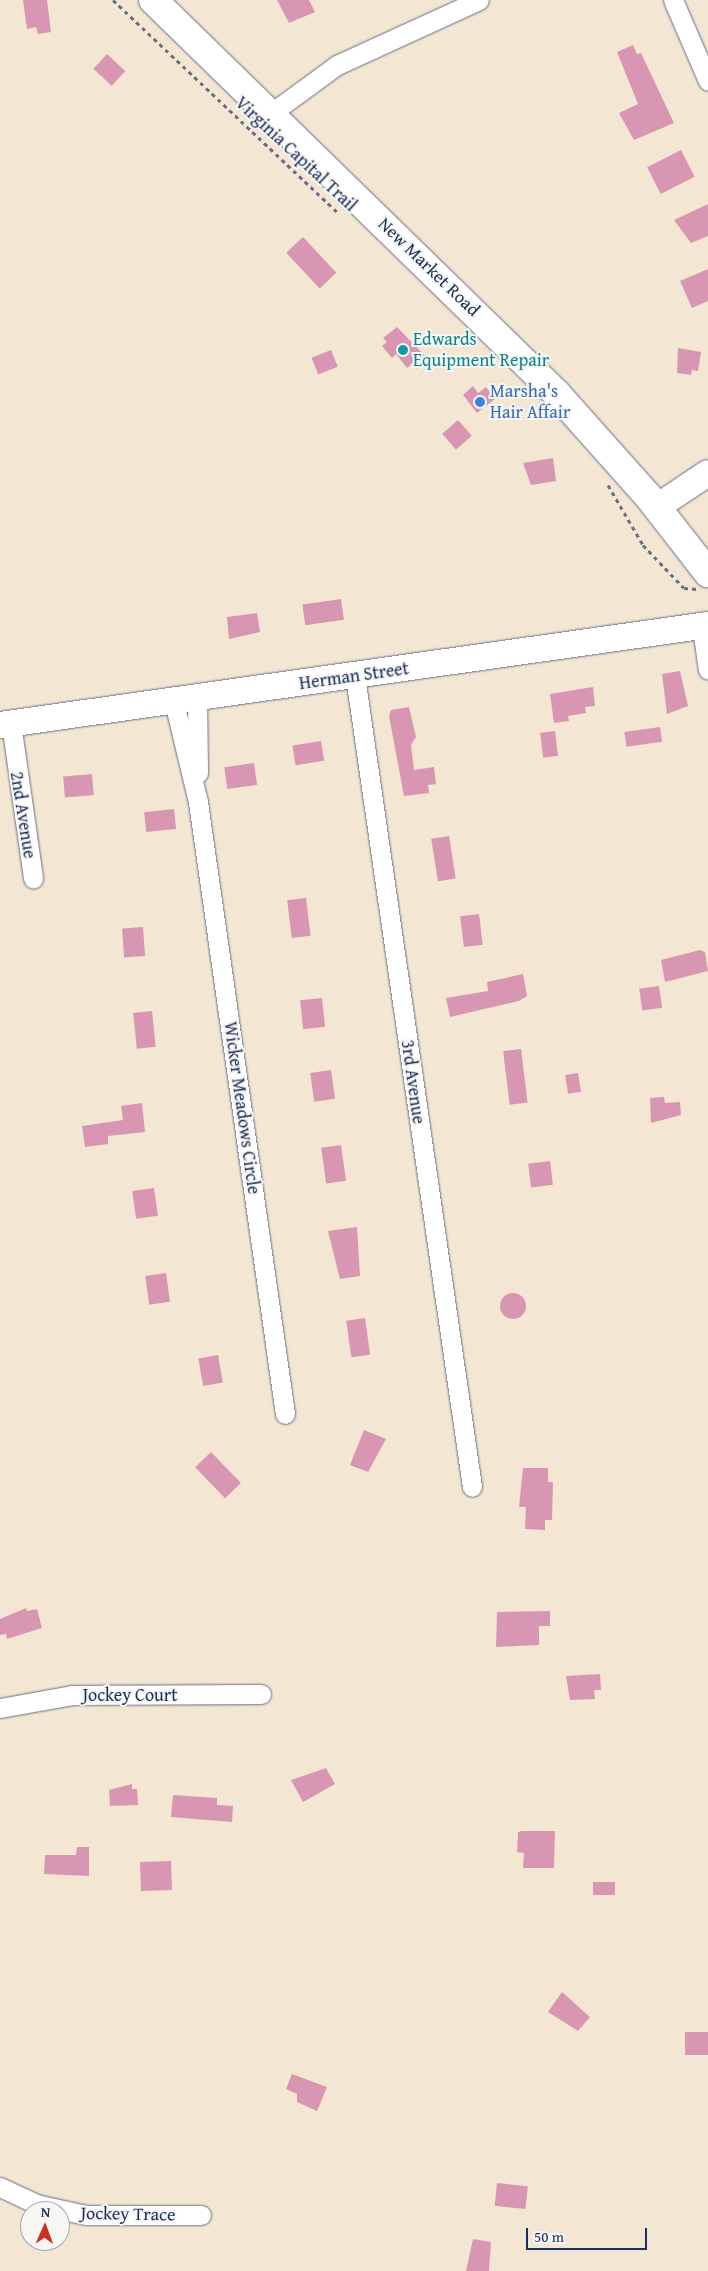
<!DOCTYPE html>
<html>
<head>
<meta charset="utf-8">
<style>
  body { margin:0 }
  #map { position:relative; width:708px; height:2271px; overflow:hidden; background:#f3e7d3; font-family:"Gentium Book Plus",serif }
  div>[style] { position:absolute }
  .building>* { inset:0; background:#d896b3; transform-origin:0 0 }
  .round { border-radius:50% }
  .path>* { height:3px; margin-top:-1.5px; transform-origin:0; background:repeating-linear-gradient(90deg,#676f87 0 4px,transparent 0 8px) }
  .roads { filter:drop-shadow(0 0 1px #676f87) drop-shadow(0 0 1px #676f87) }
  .street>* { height:19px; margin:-9.5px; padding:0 9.5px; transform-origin:9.5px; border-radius:9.5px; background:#fff }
  .secondary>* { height:26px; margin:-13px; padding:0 13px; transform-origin:13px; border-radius:13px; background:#fff }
  .primary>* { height:28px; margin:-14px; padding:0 14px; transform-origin:14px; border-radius:14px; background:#fff }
  .dots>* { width:14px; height:14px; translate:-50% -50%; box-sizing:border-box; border:2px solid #f6f6f2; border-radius:50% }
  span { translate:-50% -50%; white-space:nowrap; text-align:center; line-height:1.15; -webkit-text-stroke:4px #f6f6f2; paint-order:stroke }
  .street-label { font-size:18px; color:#1b2f5e }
  .culture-label { font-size:18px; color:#0d838f }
  .left { translate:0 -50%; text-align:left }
  .shop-label { font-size:18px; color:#366cbe }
  .north { position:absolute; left:20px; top:2201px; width:50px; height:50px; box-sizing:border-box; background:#f6f6f2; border:1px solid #9ea6b7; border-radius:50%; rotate:2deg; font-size:14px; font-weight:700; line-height:20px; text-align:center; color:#1b2f5e }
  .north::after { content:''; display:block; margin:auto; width:18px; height:22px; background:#c8321e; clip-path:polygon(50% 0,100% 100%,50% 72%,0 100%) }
  .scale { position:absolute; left:526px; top:2228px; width:121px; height:22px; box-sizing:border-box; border:2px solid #1b2f5e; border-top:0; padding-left:6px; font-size:15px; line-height:18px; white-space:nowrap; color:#1b2f5e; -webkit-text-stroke:4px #f6f6f2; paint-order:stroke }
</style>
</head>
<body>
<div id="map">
  <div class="building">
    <div style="clip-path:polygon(23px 0,47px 0,51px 32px,38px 34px,36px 27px,27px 29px)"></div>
    <div style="clip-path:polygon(277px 0,309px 0,315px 12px,289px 23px)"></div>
    <div style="clip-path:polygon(633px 45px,637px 54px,641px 53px,674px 123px,634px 140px,619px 113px,638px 104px,617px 52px)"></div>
    <div style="left:107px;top:54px;width:25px;height:20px;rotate:43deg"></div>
    <div style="left:681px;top:150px;width:30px;height:38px;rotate:63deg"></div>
    <div style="clip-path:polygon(708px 204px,708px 236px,691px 243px,674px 220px)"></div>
    <div style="left:303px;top:237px;width:49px;height:23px;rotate:47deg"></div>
    <div style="clip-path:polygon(708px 269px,708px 301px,692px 308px,680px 281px)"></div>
    <div style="clip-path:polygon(397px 327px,428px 359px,416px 369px,412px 364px,407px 368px,396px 354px,392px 358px,382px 346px,387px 342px,383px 338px)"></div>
    <div style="clip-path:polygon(678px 348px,701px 352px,698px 371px,692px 370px,691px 375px,677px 373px)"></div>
    <div style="left:331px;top:350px;width:18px;height:21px;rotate:68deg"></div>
    <div style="clip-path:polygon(473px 386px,478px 393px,486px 387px,495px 399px,477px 413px,463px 395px)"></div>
    <div style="left:458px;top:420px;width:21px;height:21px;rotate:49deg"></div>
    <div style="clip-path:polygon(553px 458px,556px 481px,531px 485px,523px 463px)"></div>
    <div style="left:341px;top:599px;width:21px;height:39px;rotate:82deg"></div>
    <div style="clip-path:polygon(257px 613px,260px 632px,229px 639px,227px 617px)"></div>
    <div style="clip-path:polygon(680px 671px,688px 706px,667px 714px,662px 674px)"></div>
    <div style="clip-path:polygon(593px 687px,595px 706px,585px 707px,586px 713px,568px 716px,569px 721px,554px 723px,550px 694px)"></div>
    <div style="clip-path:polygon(409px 707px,416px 737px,411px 745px,414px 770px,434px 767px,436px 784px,428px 785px,429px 793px,404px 796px,389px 716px,391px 710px)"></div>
    <div style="left:660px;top:727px;width:15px;height:36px;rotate:82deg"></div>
    <div style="left:555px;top:731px;width:25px;height:15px;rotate:83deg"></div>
    <div style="left:321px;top:741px;width:20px;height:29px;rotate:81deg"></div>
    <div style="left:254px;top:763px;width:22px;height:30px;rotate:82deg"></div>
    <div style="left:92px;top:774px;width:21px;height:29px;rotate:85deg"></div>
    <div style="left:174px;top:809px;width:20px;height:30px;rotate:84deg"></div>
    <div style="left:449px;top:836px;width:43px;height:18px;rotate:81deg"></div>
    <div style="left:306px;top:898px;width:38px;height:19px;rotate:83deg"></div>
    <div style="left:479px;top:914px;width:31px;height:19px;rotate:83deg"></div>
    <div style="left:143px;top:927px;width:29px;height:21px;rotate:86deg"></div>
    <div style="clip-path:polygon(700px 950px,705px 952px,708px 971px,665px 982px,661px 960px)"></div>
    <div style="clip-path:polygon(523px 974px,527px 996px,519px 1001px,450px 1017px,446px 998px,488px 991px,487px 982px)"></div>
    <div style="left:659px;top:986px;width:22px;height:20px;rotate:82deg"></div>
    <div style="left:322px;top:998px;width:29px;height:22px;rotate:84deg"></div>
    <div style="left:152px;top:1011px;width:36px;height:19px;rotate:84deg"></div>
    <div style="left:521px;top:1049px;width:54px;height:18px;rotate:83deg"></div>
    <div style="left:331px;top:1070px;width:29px;height:21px;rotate:82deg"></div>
    <div style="left:578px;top:1073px;width:19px;height:13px;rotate:81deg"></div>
    <div style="clip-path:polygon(664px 1097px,665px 1103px,680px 1102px,681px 1115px,651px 1123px,650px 1098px)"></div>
    <div style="clip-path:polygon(142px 1103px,145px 1132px,108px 1136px,108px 1144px,85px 1147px,82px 1126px,123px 1120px,121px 1106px)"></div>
    <div style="left:341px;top:1145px;width:36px;height:20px;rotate:82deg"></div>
    <div style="left:550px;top:1161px;width:24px;height:22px;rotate:83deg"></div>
    <div style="left:154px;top:1188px;width:28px;height:22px;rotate:82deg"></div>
    <div style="clip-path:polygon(357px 1227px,360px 1276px,340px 1279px,328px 1231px)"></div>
    <div style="left:166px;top:1273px;width:29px;height:21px;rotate:82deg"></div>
    <div class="round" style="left:500px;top:1293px;width:26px;height:26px"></div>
    <div style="left:365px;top:1318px;width:37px;height:19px;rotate:82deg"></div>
    <div style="left:218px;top:1355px;width:28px;height:20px;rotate:80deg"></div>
    <div style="clip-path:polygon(364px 1430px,386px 1439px,368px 1472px,350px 1465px)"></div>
    <div style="left:211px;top:1452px;width:43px;height:22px;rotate:46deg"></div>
    <div style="clip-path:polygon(523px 1468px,548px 1468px,548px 1482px,553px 1482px,552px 1520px,545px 1520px,545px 1530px,525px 1529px,526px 1507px,519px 1507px)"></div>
    <div style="clip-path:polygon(26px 1608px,27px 1611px,37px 1609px,42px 1628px,7px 1639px,6px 1634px,0 1635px,0 1619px)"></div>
    <div style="clip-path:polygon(550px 1611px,550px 1626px,539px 1626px,539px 1645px,496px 1647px,497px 1612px)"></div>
    <div style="clip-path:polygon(600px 1674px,601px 1690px,594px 1690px,595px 1699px,570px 1700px,566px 1676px)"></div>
    <div style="clip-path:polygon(326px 1768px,335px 1784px,303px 1802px,291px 1780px)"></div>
    <div style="clip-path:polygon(132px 1784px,132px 1789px,137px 1789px,138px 1805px,110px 1806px,109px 1790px)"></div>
    <div style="clip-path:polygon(173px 1795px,217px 1798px,217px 1805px,233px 1806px,232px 1822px,171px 1817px)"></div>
    <div style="clip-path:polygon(522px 1831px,555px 1831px,554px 1868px,523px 1868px,524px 1853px,517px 1852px,518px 1832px)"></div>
    <div style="clip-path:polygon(77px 1847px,89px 1847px,89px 1876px,44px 1874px,45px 1855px,76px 1855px)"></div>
    <div style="left:171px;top:1861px;width:29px;height:31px;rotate:88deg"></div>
    <div style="left:593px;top:1882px;width:22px;height:13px"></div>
    <div style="clip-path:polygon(562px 1992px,590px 2017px,578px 2031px,548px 2012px)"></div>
    <div style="left:685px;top:2032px;width:23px;height:23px"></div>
    <div style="clip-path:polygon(292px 2074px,327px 2087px,317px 2111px,297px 2102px,297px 2094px,286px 2089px)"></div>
    <div style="left:497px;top:2183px;width:31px;height:23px;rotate:6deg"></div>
    <div style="clip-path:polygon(473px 2239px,491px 2242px,489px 2271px,466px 2271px)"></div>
  </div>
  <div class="path">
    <div style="left:113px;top:0;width:311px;rotate:43.4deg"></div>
    <div style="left:608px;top:485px;width:69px;rotate:59.7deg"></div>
    <div style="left:643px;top:545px;width:59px;rotate:46.4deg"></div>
    <div style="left:684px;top:588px;width:13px;rotate:4deg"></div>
  </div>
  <div class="roads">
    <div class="street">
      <div style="left:673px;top:0;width:88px;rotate:66.6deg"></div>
      <div style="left:270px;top:114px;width:83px;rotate:-36.2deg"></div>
      <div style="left:337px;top:65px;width:156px;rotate:-24.6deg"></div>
      <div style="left:702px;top:628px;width:42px;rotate:81.9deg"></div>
      <div style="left:355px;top:676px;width:819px;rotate:81.79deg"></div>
      <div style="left:197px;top:699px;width:74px;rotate:89.2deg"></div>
      <div style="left:174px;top:702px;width:103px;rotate:76.5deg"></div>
      <div style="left:198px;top:802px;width:618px;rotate:81.91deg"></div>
      <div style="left:11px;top:723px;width:157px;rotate:81.9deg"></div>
      <div style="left:0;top:1708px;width:73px;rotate:-10.2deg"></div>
      <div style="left:72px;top:1695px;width:189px;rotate:-0.3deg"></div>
      <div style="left:0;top:2187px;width:40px;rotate:25deg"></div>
      <div style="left:36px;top:2204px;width:51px;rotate:12.4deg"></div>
      <div style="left:86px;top:2215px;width:115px"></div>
    </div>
    <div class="secondary">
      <div style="left:657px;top:507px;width:61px;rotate:-33.7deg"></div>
      <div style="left:0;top:725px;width:715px;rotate:-8.04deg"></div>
    </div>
    <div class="primary">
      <div style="left:153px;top:0;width:564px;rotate:44.28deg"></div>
      <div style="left:557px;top:394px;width:137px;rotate:48.3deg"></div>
      <div style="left:648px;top:496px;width:98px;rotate:52.1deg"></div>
    </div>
  </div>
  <div class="dots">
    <div style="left:403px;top:350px;background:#0f9aa8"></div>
    <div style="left:480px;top:402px;background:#3f7fe0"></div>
  </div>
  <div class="street-label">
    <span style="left:296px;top:154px;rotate:43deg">Virginia Capital Trail</span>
    <span style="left:429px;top:267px;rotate:44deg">New Market Road</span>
    <span style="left:354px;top:676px;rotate:-8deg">Herman Street</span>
    <span style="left:23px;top:815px;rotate:81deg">2nd Avenue</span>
    <span style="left:413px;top:1082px;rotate:82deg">3rd Avenue</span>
    <span style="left:242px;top:1108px;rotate:82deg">Wicker Meadows Circle</span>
    <span style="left:130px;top:1695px">Jockey Court</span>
    <span style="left:128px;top:2214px;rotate:1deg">Jockey Trace</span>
  </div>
  <div class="culture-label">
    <span class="left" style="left:413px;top:350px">Edwards<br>Equipment Repair</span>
  </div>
  <div class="shop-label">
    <span class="left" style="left:490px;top:402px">Marsha's<br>Hair Affair</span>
  </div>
  <div class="north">N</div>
  <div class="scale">50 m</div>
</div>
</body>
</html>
